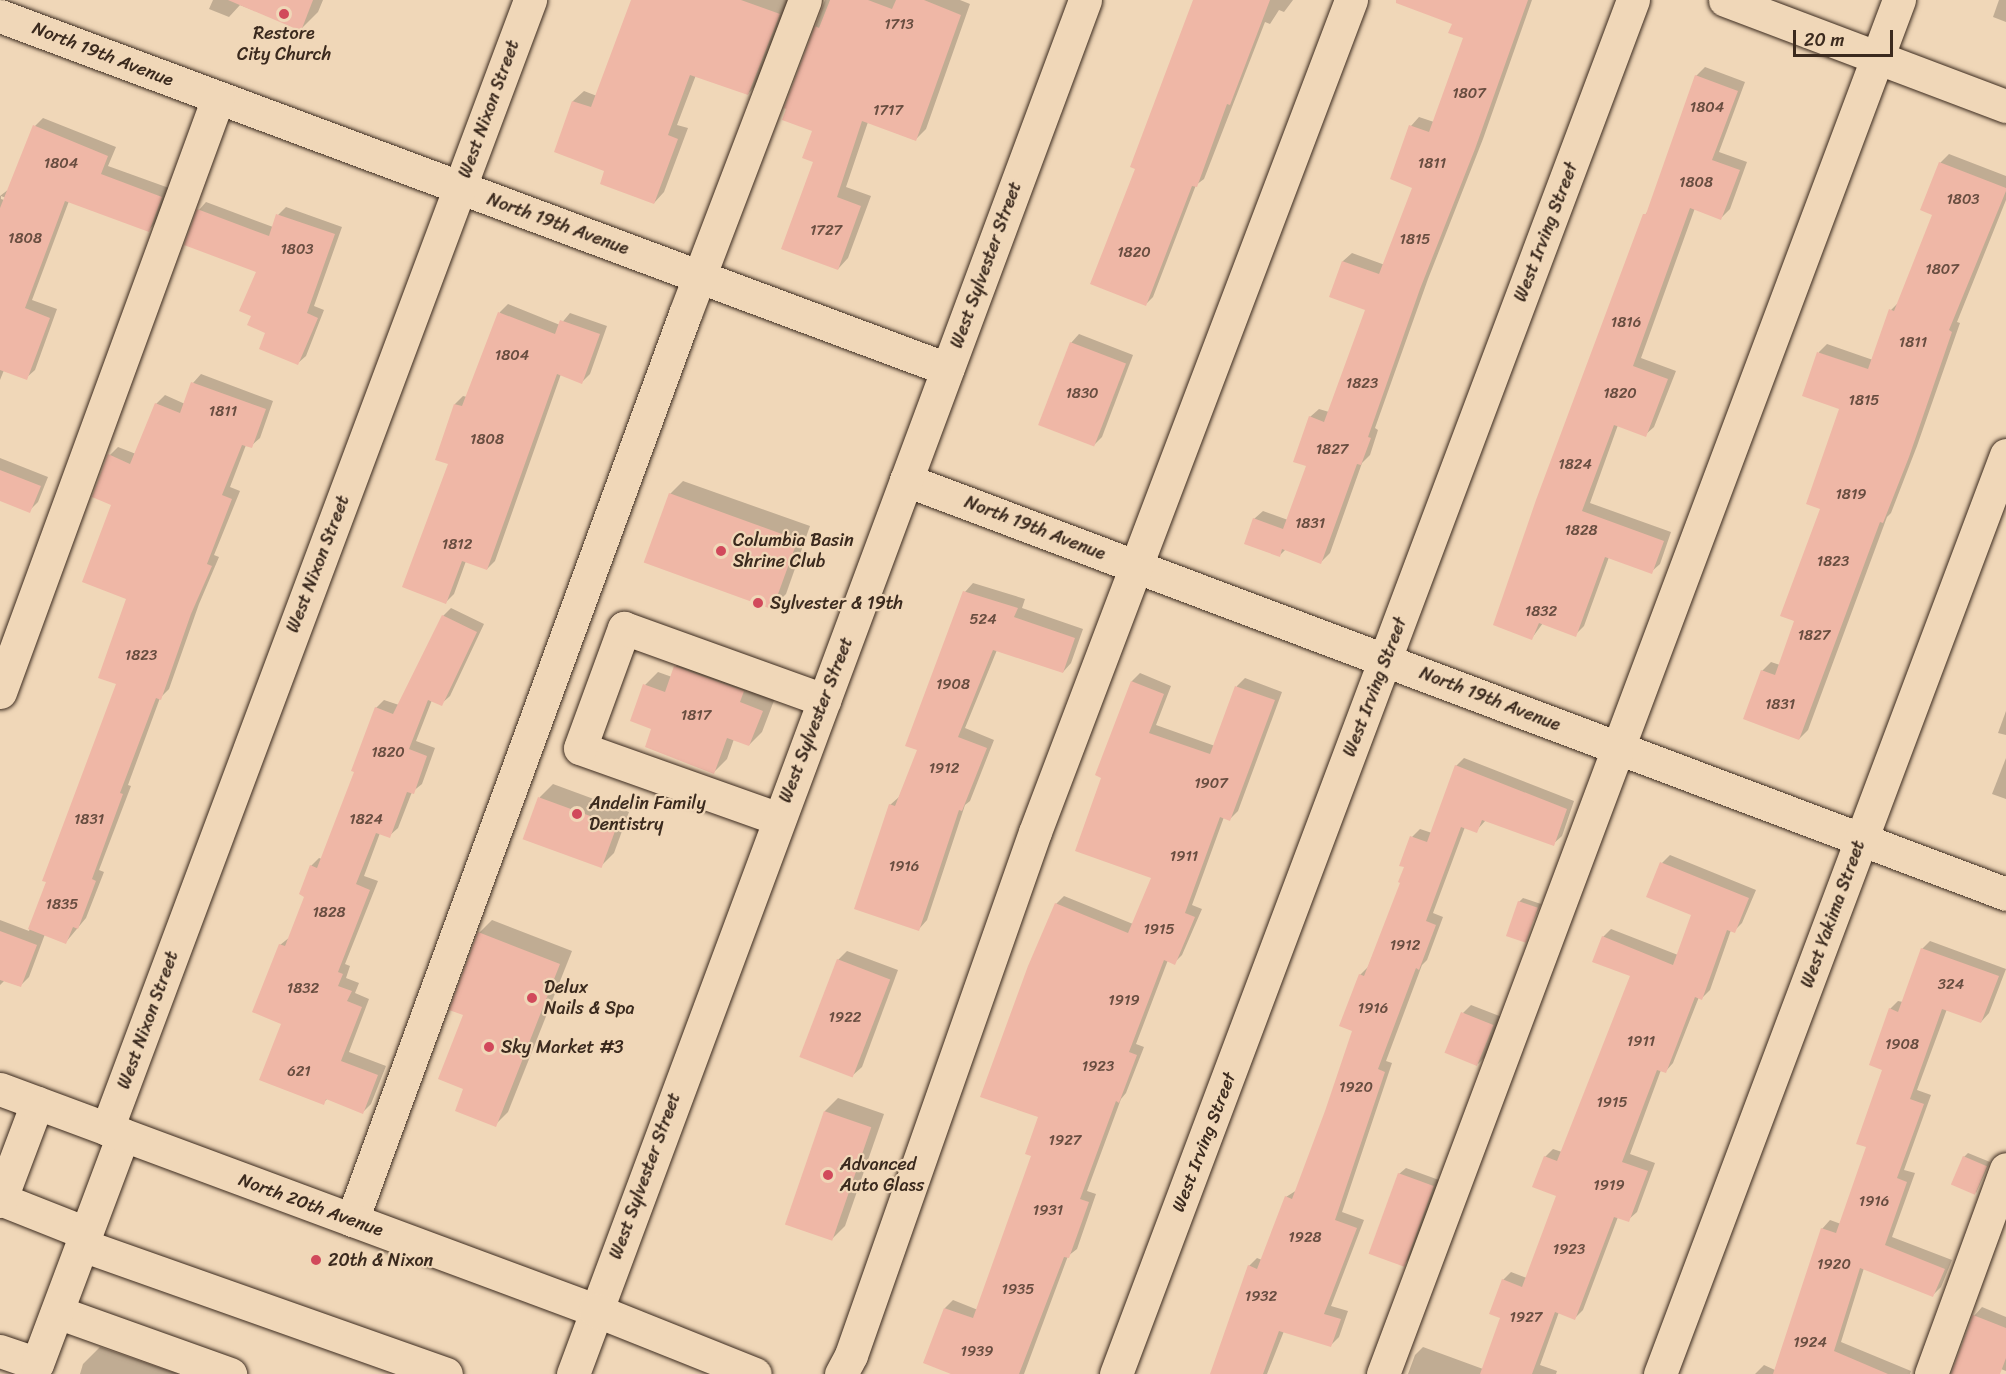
<!DOCTYPE html>
<html>
<head>
<meta charset="utf-8">
<style>
  body { margin:0 }
  #map { position:relative; width:2006px; height:1374px; overflow:hidden; background:#f0d7b8; font-family:Sriracha,sans-serif }
  div>[style] { position:absolute }
  .shadow>* { inset:0; background:#0003 }
  .building>* { inset:0; background:#efb7a6; transform-origin:0 0 }
  .roads { filter:drop-shadow(0 0 2px #3b2a1e) drop-shadow(0 0 2px #3b2a1e) }
  .minor>* { height:33px; margin:-16.5px; padding:0 16.5px; transform-origin:16.5px; border-radius:16.5px; background:#f0d7b8 }
  .major>* { height:33px; margin:-16.5px; padding:0 16.5px; transform-origin:16.5px; border-radius:16.5px; background:#f0d7b8 }
  .dots>* { width:16px; height:16px; translate:-50% -50%; box-sizing:border-box; border:3px solid #f0d7b8; border-radius:50% }
  span { translate:-50% -50%; white-space:nowrap; text-align:center; line-height:1.15; -webkit-text-stroke:4.5px #f0d7b8; paint-order:stroke }
  .number-label { font-size:15px; color:#684d40 }
  .number-label span { -webkit-text-stroke-width:0 }
  .poi-label { font-size:18px; color:#3b2a1e }
  .left { translate:0 -50%; text-align:left }
  .street-label { font-size:18px; color:#3b2a1e }
  .scale { position:absolute; left:1793px; top:30px; width:100px; height:27px; box-sizing:border-box; border:3px solid #3b2a1e; border-top:0; padding-left:8px; font-size:18px; line-height:21px; white-space:nowrap; color:#3b2a1e; -webkit-text-stroke:4px #f0d7b8; paint-order:stroke }
</style>
</head>
<body>
<div id="map">
  <div class="shadow">
    <div style="clip-path:polygon(213px 0,323px 0,318px 12px,301px 29px,240px 5px,229px 17px,209px 9px)"></div>
    <div style="clip-path:polygon(632px 0,790px 0,758px 83px,748px 94px,696px 75px,677px 125px,688px 128px,664px 192px,654px 203px,606px 170px,556px 151px,573px 101px,584px 91px,597px 96px)"></div>
    <div style="clip-path:polygon(825px 0,960px 0,970px 4px,926px 129px,915px 140px,868px 122px,846px 187px,871px 196px,848px 258px,838px 269px,815px 161px,814px 130px,786px 107px)"></div>
    <div style="clip-path:polygon(1198px 0,1293px 0,1284px 12px,1279px 10px,1270px 24px,1265px 22px,1204px 179px,1196px 185px,1153px 297px,1146px 304px)"></div>
    <div style="clip-path:polygon(1415px 0,1532px 0,1483px 139px,1428px 279px,1375px 428px,1378px 430px,1370px 455px,1362px 463px,1330px 553px,1321px 562px,1286px 549px,1279px 556px,1254px 519px,1263px 511px,1288px 520px,1308px 465px,1310px 417px,1319px 409px,1329px 412px,1367px 309px,1331px 296px,1343px 261px,1352px 253px,1385px 265px,1414px 187px,1411px 126px,1419px 117px,1434px 122px,1465px 37px,1454px 23px)"></div>
    <div style="clip-path:polygon(1999px 0,2006px 0,2006px 22px,1993px 17px)"></div>
    <div style="clip-path:polygon(1705px 67px,1745px 82px,1719px 152px,1747px 162px,1730px 209px,1721px 218px,1695px 208px,1641px 358px,1676px 371px,1654px 427px,1645px 435px,1618px 425px,1590px 503px,1671px 532px,1660px 564px,1651px 572px,1609px 557px,1584px 626px,1575px 635px,1543px 623px,1532px 638px,1645px 215px,1648px 211px,1696px 76px)"></div>
    <div style="clip-path:polygon(evenodd,43px 118px,116px 147px,108px 166px,169px 188px,157px 221px,149px 230px,69px 201px,32px 300px,57px 309px,35px 370px,26px 378px,4px 370px,0 380px,0 196px,9px 189px,35px 126px,43px 118px,1px 196px,11px 200px,10px 202px,1px 199px,1px 196px)"></div>
    <div style="clip-path:polygon(1949px 154px,2006px 176px,2006px 200px,1957px 322px,1960px 323px,1917px 446px,1891px 513px,1887px 517px,1808px 730px,1799px 739px,1762px 671px,1771px 662px,1780px 665px,1796px 620px,1822px 509px,1841px 408px,1804px 395px,1819px 352px,1827px 344px,1873px 360px,1891px 310px,1900px 301px,1934px 214px,1940px 163px)"></div>
    <div style="clip-path:polygon(206px 202px,273px 227px,278px 215px,286px 207px,342px 227px,314px 306px,324px 310px,306px 356px,298px 363px,253px 315px,258px 271px,186px 244px,199px 210px)"></div>
    <div style="clip-path:polygon(508px 304px,560px 325px,570px 313px,607px 326px,590px 374px,582px 382px,561px 374px,495px 561px,487px 569px,466px 561px,454px 594px,446px 602px,450px 463px,455px 404px,463px 396px,467px 397px,500px 312px)"></div>
    <div style="clip-path:polygon(1079px 334px,1133px 355px,1102px 437px,1094px 445px,1071px 343px)"></div>
    <div style="clip-path:polygon(201px 374px,273px 401px,260px 438px,251px 446px,246px 445px,230px 487px,240px 491px,214px 555px,219px 557px,199px 604px,169px 689px,160px 698px,128px 785px,131px 786px,99px 870px,104px 872px,86px 918px,66px 942px,45px 934px,29px 977px,20px 986px,5px 980px,0 985px,0 920px,29px 931px,118px 683px,128px 598px,113px 504px,110px 455px,118px 447px,136px 454px,156px 404px,165px 395px,185px 404px,193px 383px)"></div>
    <div style="clip-path:polygon(0 458px,48px 477px,38px 502px,29px 511px,0 500px)"></div>
    <div style="clip-path:polygon(683px 481px,810px 526px,786px 594px,773px 607px,670px 494px)"></div>
    <div style="clip-path:polygon(973px 583px,1025px 599px,1022px 608px,1083px 629px,1071px 663px,1063px 672px,997px 650px,965px 728px,994px 740px,970px 801px,965px 805px,927px 920px,919px 929px,890px 805px,899px 797px,919px 750px,965px 592px)"></div>
    <div style="clip-path:polygon(451px 608px,484px 624px,450px 696px,441px 704px,432px 700px,416px 741px,435px 748px,422px 784px,412px 792px,398px 828px,389px 836px,380px 833px,364px 876px,378px 881px,345px 964px,350px 966px,346px 978px,359px 983px,355px 993px,369px 999px,349px 1052px,386px 1066px,371px 1104px,363px 1112px,328px 1098px,323px 1103px,283px 1023px,280px 945px,290px 937px,306px 896px,311px 866px,319px 858px,322px 859px,356px 771px,376px 708px,384px 700px,399px 705px,443px 616px)"></div>
    <div style="clip-path:polygon(688px 654px,775px 698px,762px 732px,749px 745px,734px 739px,727px 759px,714px 772px,653px 728px,645px 685px,658px 672px,672px 677px,675px 667px)"></div>
    <div style="clip-path:polygon(1140px 673px,1171px 686px,1156px 725px,1215px 746px,1237px 686px,1245px 678px,1282px 692px,1238px 811px,1230px 819px,1224px 817px,1192px 905px,1202px 909px,1182px 955px,1174px 963px,1168px 960px,1136px 1044px,1144px 1047px,1126px 1093px,1121px 1099px,1087px 1191px,1096px 1194px,1077px 1249px,1068px 1256px,1024px 1374px,956px 1374px,945px 1308px,953px 1300px,978px 1310px,1033px 1155px,1040px 1116px,1056px 904px,1064px 896px,1133px 924px,1153px 877px,1103px 777px,1132px 681px)"></div>
    <div style="clip-path:polygon(2006px 711px,2006px 735px,1998px 733px)"></div>
    <div style="clip-path:polygon(1464px 758px,1574px 801px,1562px 836px,1553px 844px,1486px 820px,1476px 831px,1465px 827px,1433px 913px,1443px 917px,1427px 960px,1422px 965px,1386px 1061px,1392px 1063px,1342px 1212px,1364px 1220px,1331px 1306px,1348px 1311px,1339px 1337px,1331px 1345px,1284px 1331px,1267px 1374px,1211px 1374px,1249px 1266px,1257px 1258px,1262px 1260px,1286px 1197px,1297px 1190px,1326px 1112px,1354px 1030px,1360px 975px,1368px 967px,1402px 882px,1412px 837px,1420px 829px,1432px 833px,1456px 766px)"></div>
    <div style="clip-path:polygon(2006px 758px,2006px 799px,1992px 794px)"></div>
    <div style="clip-path:polygon(553px 784px,629px 812px,614px 853px,601px 866px,525px 838px,540px 797px)"></div>
    <div style="clip-path:polygon(1670px 855px,1756px 890px,1742px 923px,1734px 931px,1731px 930px,1710px 990px,1702px 998px,1699px 997px,1673px 1063px,1665px 1072px,1661px 1070px,1630px 1154px,1655px 1163px,1637px 1212px,1628px 1220px,1618px 1217px,1583px 1310px,1575px 1318px,1559px 1312px,1540px 1365px,1557px 1371px,1556px 1374px,1408px 1374px,1415px 1355px,1423px 1347px,1483px 1369px,1502px 1317px,1503px 1280px,1511px 1272px,1527px 1278px,1558px 1195px,1545px 1157px,1553px 1149px,1562px 1152px,1632px 976px,1603px 937px,1611px 929px,1678px 955px,1693px 914px,1662px 863px)"></div>
    <div style="clip-path:polygon(1523px 898px,1541px 904px,1524px 941px,1519px 902px)"></div>
    <div style="clip-path:polygon(492px 920px,572px 951px,508px 1112px,495px 1125px,465px 1088px,479px 933px)"></div>
    <div style="clip-path:polygon(1930px 941px,2006px 969px,1989px 1013px,1981px 1022px,1947px 1009px,1917px 1090px,1931px 1095px,1904px 1170px,1915px 1173px,1892px 1237px,1952px 1260px,1941px 1287px,1933px 1295px,1864px 1268px,1841px 1342px,1911px 1371px,1910px 1374px,1755px 1374px,1764px 1365px,1775px 1370px,1822px 1229px,1830px 1220px,1841px 1224px,1868px 1146px,1884px 1069px,1890px 1009px,1898px 1001px,1903px 1002px,1922px 949px)"></div>
    <div style="clip-path:polygon(847px 951px,898px 970px,862px 1067px,853px 1075px,838px 960px)"></div>
    <div style="clip-path:polygon(1471px 1005px,1502px 1017px,1487px 1055px,1478px 1064px,1463px 1013px)"></div>
    <div style="clip-path:polygon(838px 1098px,884px 1114px,845px 1226px,832px 1239px,825px 1111px)"></div>
    <div style="clip-path:polygon(1968px 1153px,1990px 1162px,1976px 1193px,1964px 1157px)"></div>
    <div style="clip-path:polygon(1406px 1168px,1439px 1180px,1409px 1259px,1403px 1265px,1399px 1174px)"></div>
    <div style="clip-path:polygon(1982px 1307px,2006px 1317px,2006px 1371px,1960px 1353px,1974px 1316px)"></div>
    <div style="clip-path:polygon(100px 1347px,178px 1374px,80px 1374px,83px 1364px)"></div>
  </div>
  <div class="building">
    <div style="clip-path:polygon(228px 0,313px 0,301px 31px)"></div>
    <div style="clip-path:polygon(631px 0,741px 0,780px 14px,748px 95px,690px 75px,668px 135px,678px 139px,654px 204px,600px 184px,604px 171px,554px 152px,572px 101px,591px 107px)"></div>
    <div style="clip-path:polygon(830px 0,868px 0,892px 9px,896px 0,924px 0,961px 15px,916px 141px,862px 121px,837px 197px,861px 206px,838px 270px,781px 249px,813px 162px,802px 158px,812px 131px,782px 120px,786px 109px,784px 108px,815px 26px,819px 28px)"></div>
    <div style="clip-path:polygon(1193px 0,1270px 0,1230px 105px,1227px 104px,1197px 187px,1192px 186px,1146px 306px,1090px 284px,1135px 169px,1130px 167px)"></div>
    <div style="clip-path:polygon(1396px 0,1528px 0,1475px 149px,1420px 289px,1368px 437px,1371px 438px,1361px 465px,1357px 464px,1321px 564px,1282px 549px,1280px 557px,1244px 544px,1253px 518px,1283px 529px,1306px 466px,1293px 462px,1309px 416px,1324px 422px,1365px 310px,1329px 297px,1342px 261px,1379px 274px,1412px 188px,1390px 179px,1409px 125px,1429px 132px,1463px 38px,1448px 33px,1452px 24px,1396px 3px)"></div>
    <div style="clip-path:polygon(1695px 75px,1738px 91px,1712px 160px,1740px 170px,1721px 220px,1690px 208px,1633px 366px,1668px 379px,1646px 437px,1614px 425px,1582px 511px,1664px 541px,1652px 574px,1605px 557px,1576px 637px,1539px 623px,1532px 640px,1493px 625px,1536px 500px,1643px 214px,1646px 214px)"></div>
    <div style="clip-path:polygon(33px 125px,108px 156px,101px 174px,162px 197px,149px 232px,65px 201px,25px 308px,50px 318px,27px 380px,0 370px,0 208px)"></div>
    <div style="clip-path:polygon(1939px 162px,2006px 188px,2006px 191px,1949px 330px,1952px 332px,1909px 457px,1883px 523px,1880px 522px,1799px 740px,1743px 719px,1761px 670px,1775px 675px,1794px 621px,1780px 616px,1820px 509px,1806px 504px,1839px 409px,1802px 396px,1817px 352px,1868px 369px,1889px 309px,1894px 311px,1932px 215px,1920px 210px)"></div>
    <div style="clip-path:polygon(197px 209px,269px 236px,276px 214px,335px 234px,307px 313px,318px 318px,298px 365px,259px 349px,265px 333px,247px 325px,251px 316px,239px 311px,256px 272px,184px 245px)"></div>
    <div style="clip-path:polygon(498px 312px,555px 334px,560px 320px,600px 334px,582px 384px,557px 374px,487px 570px,462px 561px,446px 604px,402px 587px,448px 464px,435px 460px,454px 404px,462px 406px)"></div>
    <div style="left:1070px;top:342px;width:60px;height:89px;rotate:21deg"></div>
    <div style="clip-path:polygon(191px 382px,266px 409px,252px 448px,242px 445px,222px 495px,232px 499px,207px 564px,212px 566px,191px 614px,161px 700px,156px 698px,120px 793px,123px 794px,92px 879px,96px 881px,78px 929px,73px 927px,66px 944px,28px 929px,46px 882px,42px 881px,116px 684px,98px 678px,126px 599px,82px 582px,111px 505px,92px 497px,108px 454px,130px 464px,155px 403px,180px 413px)"></div>
    <div style="clip-path:polygon(0 470px,41px 486px,30px 513px,0 501px)"></div>
    <div style="left:669px;top:493px;width:137px;height:74px;rotate:20deg"></div>
    <div style="clip-path:polygon(963px 591px,1018px 608px,1014px 617px,1075px 638px,1063px 673px,993px 650px,958px 737px,987px 748px,962px 811px,959px 810px,919px 931px,854px 909px,889px 804px,895px 806px,917px 750px,905px 746px)"></div>
    <div style="clip-path:polygon(442px 615px,477px 632px,442px 706px,428px 700px,409px 749px,427px 756px,414px 794px,407px 792px,390px 838px,376px 833px,356px 884px,370px 890px,338px 972px,343px 974px,338px 986px,352px 991px,347px 1001px,362px 1007px,341px 1061px,378px 1075px,363px 1114px,326px 1099px,324px 1105px,259px 1080px,281px 1024px,252px 1012px,279px 944px,285px 946px,304px 897px,299px 894px,310px 865px,317px 868px,354px 772px,351px 771px,375px 707px,393px 714px)"></div>
    <div style="clip-path:polygon(674px 666px,744px 691px,740px 702px,763px 711px,749px 746px,727px 738px,714px 774px,645px 747px,651px 729px,630px 721px,643px 684px,665px 692px)"></div>
    <div style="clip-path:polygon(1131px 681px,1164px 694px,1149px 733px,1210px 754px,1235px 686px,1275px 700px,1230px 821px,1220px 817px,1185px 913px,1195px 917px,1175px 965px,1164px 960px,1129px 1052px,1137px 1055px,1119px 1103px,1116px 1101px,1080px 1199px,1089px 1202px,1069px 1258px,1064px 1257px,1019px 1374px,951px 1374px,923px 1363px,944px 1308px,973px 1318px,1031px 1156px,1025px 1154px,1038px 1117px,980px 1097px,1028px 966px,1055px 903px,1128px 933px,1151px 878px,1075px 851px,1101px 778px,1095px 775px)"></div>
    <div style="clip-path:polygon(1455px 765px,1567px 809px,1554px 846px,1482px 820px,1477px 833px,1461px 827px,1426px 921px,1436px 925px,1419px 970px,1416px 968px,1378px 1069px,1385px 1072px,1335px 1220px,1357px 1228px,1324px 1314px,1341px 1319px,1331px 1347px,1279px 1331px,1263px 1374px,1210px 1374px,1248px 1265px,1257px 1269px,1285px 1196px,1292px 1199px,1325px 1111px,1352px 1031px,1339px 1026px,1359px 974px,1364px 976px,1400px 883px,1398px 882px,1404px 867px,1399px 866px,1410px 836px,1427px 842px)"></div>
    <div style="left:538px;top:797px;width:84px;height:45px;rotate:20deg"></div>
    <div style="clip-path:polygon(1660px 862px,1749px 898px,1735px 933px,1727px 930px,1702px 1000px,1695px 997px,1666px 1073px,1657px 1070px,1622px 1162px,1648px 1171px,1629px 1222px,1614px 1217px,1575px 1320px,1555px 1312px,1532px 1374px,1480px 1374px,1500px 1318px,1489px 1314px,1502px 1279px,1522px 1287px,1556px 1196px,1532px 1187px,1544px 1156px,1557px 1161px,1630px 976px,1592px 962px,1602px 936px,1673px 965px,1691px 915px,1646px 897px)"></div>
    <div style="left:1518px;top:901px;width:21px;height:37px;rotate:19deg"></div>
    <div style="clip-path:polygon(0 931px,37px 945px,21px 987px,0 980px)"></div>
    <div style="clip-path:polygon(478px 932px,560px 964px,496px 1127px,455px 1111px,463px 1089px,438px 1079px,463px 1015px,449px 1010px)"></div>
    <div style="clip-path:polygon(1921px 948px,1999px 976px,1981px 1023px,1942px 1009px,1910px 1099px,1924px 1104px,1897px 1178px,1907px 1182px,1885px 1245px,1945px 1269px,1933px 1297px,1860px 1268px,1834px 1351px,1888px 1374px,1773px 1374px,1821px 1228px,1836px 1233px,1866px 1147px,1856px 1144px,1882px 1070px,1869px 1065px,1889px 1008px,1898px 1012px)"></div>
    <div style="left:837px;top:959px;width:57px;height:105px;rotate:21deg"></div>
    <div style="left:1461px;top:1012px;width:35px;height:44px;rotate:22deg"></div>
    <div style="left:824px;top:1111px;width:50px;height:120px;rotate:19deg"></div>
    <div style="left:1963px;top:1156px;width:26px;height:31px;rotate:23deg"></div>
    <div style="left:1398px;top:1173px;width:38px;height:86px;rotate:20deg"></div>
    <div style="clip-path:polygon(1973px 1315px,2006px 1328px,2006px 1358px,2000px 1374px,1951px 1374px)"></div>
  </div>
  <div class="roads">
    <div class="minor">
      <div style="left:1725px;top:0;width:300px;rotate:20.7deg"></div>
      <div style="left:0;top:16px;width:1011px;rotate:20.44deg"></div>
      <div style="left:906px;top:480px;width:1175px;rotate:20.62deg"></div>
      <div style="left:0;top:692px;width:633px;rotate:-69.85deg"></div>
      <div style="left:779px;top:819px;width:211px;rotate:-160.4deg"></div>
      <div style="left:580px;top:748px;width:128px;rotate:-69.9deg"></div>
      <div style="left:624px;top:628px;width:213px;rotate:19.8deg"></div>
      <div style="left:107px;top:1129px;width:1206px;rotate:-69.46deg"></div>
      <div style="left:0;top:1199px;width:92px;rotate:21.6deg"></div>
      <div style="left:0;top:1201px;width:105px;rotate:-69.3deg"></div>
      <div style="left:352px;top:1220px;width:965px;rotate:-69.82deg"></div>
      <div style="left:685px;top:314px;width:336px;rotate:-69.1deg"></div>
      <div style="left:82px;top:1245px;width:386px;rotate:19.5deg"></div>
      <div style="left:57px;top:1312px;width:184px;rotate:19.7deg"></div>
      <div style="left:0;top:1351px;width:39px;rotate:19deg"></div>
      <div style="left:37px;top:1364px;width:245px;rotate:-69.4deg"></div>
      <div style="left:573px;top:1374px;width:1466px;rotate:-69.56deg"></div>
      <div style="left:841px;top:1374px;width:21px;rotate:-62deg"></div>
      <div style="left:851px;top:1355px;width:554px;rotate:-70.62deg"></div>
      <div style="left:1035px;top:832px;width:890px;rotate:-69.2deg"></div>
      <div style="left:1116px;top:1374px;width:1468px;rotate:-69.38deg"></div>
      <div style="left:1383px;top:1374px;width:1468px;rotate:-69.42deg"></div>
      <div style="left:1660px;top:1374px;width:982px;rotate:-69.37deg"></div>
      <div style="left:1931px;top:1374px;width:218px;rotate:-69.9deg"></div>
    </div>
    <div class="major">
      <div style="left:0;top:1089px;width:635px;rotate:20.38deg"></div>
      <div style="left:595px;top:1310px;width:172px;rotate:21.8deg"></div>
    </div>
  </div>
  <div class="dots">
    <div style="left:284px;top:14px;background:#d1495b"></div>
    <div style="left:721px;top:551px;background:#d1495b"></div>
    <div style="left:758px;top:603px;background:#d1495b"></div>
    <div style="left:577px;top:814px;background:#d1495b"></div>
    <div style="left:532px;top:998px;background:#d1495b"></div>
    <div style="left:489px;top:1047px;background:#d1495b"></div>
    <div style="left:828px;top:1175px;background:#d1495b"></div>
    <div style="left:316px;top:1260px;background:#d1495b"></div>
  </div>
  <div class="number-label">
    <span style="left:899px;top:25px">1713</span>
    <span style="left:1469px;top:94px">1807</span>
    <span style="left:1707px;top:108px">1804</span>
    <span style="left:888px;top:111px">1717</span>
    <span style="left:61px;top:164px">1804</span>
    <span style="left:1432px;top:164px">1811</span>
    <span style="left:1696px;top:183px">1808</span>
    <span style="left:1963px;top:200px">1803</span>
    <span style="left:826px;top:231px">1727</span>
    <span style="left:25px;top:239px">1808</span>
    <span style="left:1415px;top:240px">1815</span>
    <span style="left:297px;top:250px">1803</span>
    <span style="left:1134px;top:253px">1820</span>
    <span style="left:1942px;top:270px">1807</span>
    <span style="left:1626px;top:323px">1816</span>
    <span style="left:1913px;top:343px">1811</span>
    <span style="left:512px;top:356px">1804</span>
    <span style="left:1362px;top:384px">1823</span>
    <span style="left:1082px;top:394px">1830</span>
    <span style="left:1620px;top:394px">1820</span>
    <span style="left:1864px;top:401px">1815</span>
    <span style="left:223px;top:412px">1811</span>
    <span style="left:487px;top:440px">1808</span>
    <span style="left:1332px;top:450px">1827</span>
    <span style="left:1575px;top:465px">1824</span>
    <span style="left:1851px;top:495px">1819</span>
    <span style="left:1310px;top:524px">1831</span>
    <span style="left:1581px;top:531px">1828</span>
    <span style="left:457px;top:545px">1812</span>
    <span style="left:1833px;top:562px">1823</span>
    <span style="left:1541px;top:612px">1832</span>
    <span style="left:983px;top:620px">524</span>
    <span style="left:1814px;top:636px">1827</span>
    <span style="left:141px;top:656px">1823</span>
    <span style="left:953px;top:685px">1908</span>
    <span style="left:1780px;top:705px">1831</span>
    <span style="left:696px;top:716px">1817</span>
    <span style="left:388px;top:753px">1820</span>
    <span style="left:944px;top:769px">1912</span>
    <span style="left:1211px;top:784px">1907</span>
    <span style="left:89px;top:820px">1831</span>
    <span style="left:366px;top:820px">1824</span>
    <span style="left:1184px;top:857px">1911</span>
    <span style="left:904px;top:867px">1916</span>
    <span style="left:62px;top:905px">1835</span>
    <span style="left:329px;top:913px">1828</span>
    <span style="left:1159px;top:930px">1915</span>
    <span style="left:1405px;top:946px">1912</span>
    <span style="left:1951px;top:985px">324</span>
    <span style="left:303px;top:989px">1832</span>
    <span style="left:1124px;top:1001px">1919</span>
    <span style="left:1373px;top:1009px">1916</span>
    <span style="left:845px;top:1018px">1922</span>
    <span style="left:1641px;top:1042px">1911</span>
    <span style="left:1902px;top:1045px">1908</span>
    <span style="left:1098px;top:1067px">1923</span>
    <span style="left:299px;top:1072px">621</span>
    <span style="left:1356px;top:1088px">1920</span>
    <span style="left:1612px;top:1103px">1915</span>
    <span style="left:1065px;top:1141px">1927</span>
    <span style="left:1609px;top:1186px">1919</span>
    <span style="left:1874px;top:1202px">1916</span>
    <span style="left:1048px;top:1211px">1931</span>
    <span style="left:1305px;top:1238px">1928</span>
    <span style="left:1569px;top:1250px">1923</span>
    <span style="left:1834px;top:1265px">1920</span>
    <span style="left:1018px;top:1290px">1935</span>
    <span style="left:1261px;top:1297px">1932</span>
    <span style="left:1526px;top:1318px">1927</span>
    <span style="left:1810px;top:1343px">1924</span>
    <span style="left:977px;top:1352px">1939</span>
  </div>
  <div class="poi-label">
    <span style="left:284px;top:44px">Restore<br>City Church</span>
    <span class="left" style="left:733px;top:551px">Columbia Basin<br>Shrine Club</span>
    <span class="left" style="left:770px;top:603px">Sylvester &amp; 19th</span>
    <span class="left" style="left:589px;top:814px">Andelin Family<br>Dentistry</span>
    <span class="left" style="left:544px;top:998px">Delux<br>Nails &amp; Spa</span>
    <span class="left" style="left:501px;top:1047px">Sky Market #3</span>
    <span class="left" style="left:840px;top:1175px">Advanced<br>Auto Glass</span>
    <span class="left" style="left:328px;top:1260px">20th &amp; Nixon</span>
  </div>
  <div class="street-label">
    <span style="left:103px;top:54px;rotate:21deg">North 19th Avenue</span>
    <span style="left:489px;top:109px;rotate:-70deg">West Nixon Street</span>
    <span style="left:558px;top:224px;rotate:20deg">North 19th Avenue</span>
    <span style="left:1546px;top:232px;rotate:-69deg">West Irving Street</span>
    <span style="left:986px;top:265px;rotate:-70deg">West Sylvester Street</span>
    <span style="left:1035px;top:528px;rotate:21deg">North 19th Avenue</span>
    <span style="left:318px;top:564px;rotate:-69deg">West Nixon Street</span>
    <span style="left:1375px;top:687px;rotate:-69deg">West Irving Street</span>
    <span style="left:1490px;top:699px;rotate:21deg">North 19th Avenue</span>
    <span style="left:816px;top:720px;rotate:-69deg">West Sylvester Street</span>
    <span style="left:1833px;top:914px;rotate:-70deg">West Yakima Street</span>
    <span style="left:148px;top:1020px;rotate:-70deg">West Nixon Street</span>
    <span style="left:1204px;top:1142px;rotate:-69deg">West Irving Street</span>
    <span style="left:645px;top:1176px;rotate:-70deg">West Sylvester Street</span>
    <span style="left:311px;top:1205px;rotate:20deg">North 20th Avenue</span>
  </div>
  <div class="scale">20 m</div>
</div>
</body>
</html>
